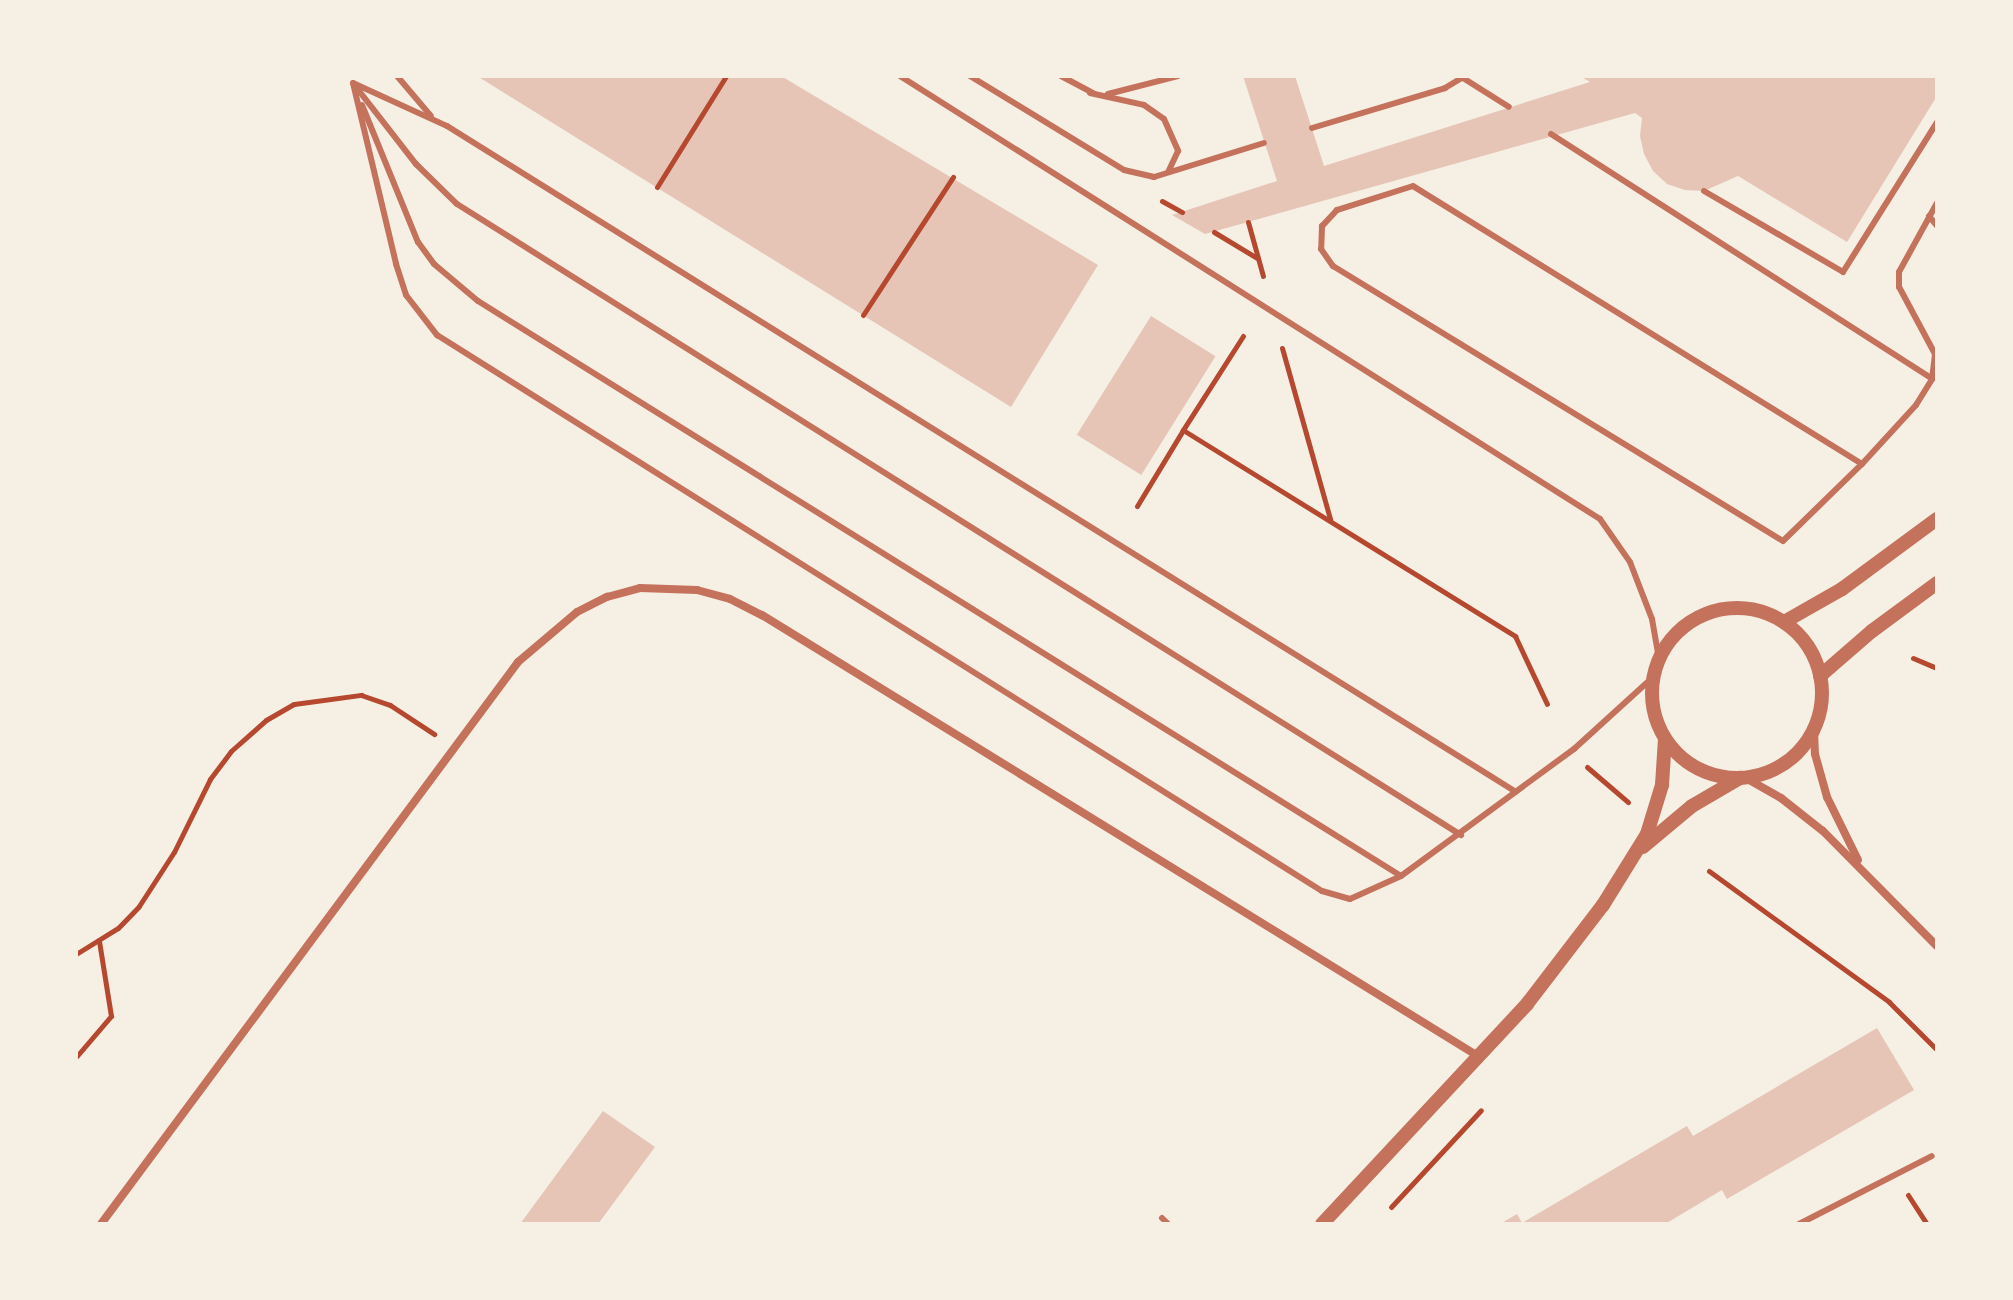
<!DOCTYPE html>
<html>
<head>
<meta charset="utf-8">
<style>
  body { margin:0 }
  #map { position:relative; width:2013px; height:1300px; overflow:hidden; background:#f6efe4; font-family:"Crimson Pro",serif }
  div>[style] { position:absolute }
  .building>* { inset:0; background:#e6c5b7; transform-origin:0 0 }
  .path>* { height:5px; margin:-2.5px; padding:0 2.5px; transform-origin:2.5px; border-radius:2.5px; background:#b5482f }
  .service>* { height:6px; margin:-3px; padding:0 3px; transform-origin:3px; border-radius:3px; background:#c5725c }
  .minor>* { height:8px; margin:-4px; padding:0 4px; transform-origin:4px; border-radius:4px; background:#c5725c }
  .tertiary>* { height:14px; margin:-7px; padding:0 7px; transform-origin:7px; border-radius:7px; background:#c5725c }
  .tertiary>.ring { margin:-7px; padding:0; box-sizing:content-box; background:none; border:14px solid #c5725c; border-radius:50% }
  span { translate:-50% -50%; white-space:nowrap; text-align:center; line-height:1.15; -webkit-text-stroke:6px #f6efe4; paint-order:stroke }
  .frame { position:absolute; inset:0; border:78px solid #f6efe4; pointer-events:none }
</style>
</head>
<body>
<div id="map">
  <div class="building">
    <div style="clip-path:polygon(477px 76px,781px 76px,1098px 265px,1011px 407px)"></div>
    <div style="clip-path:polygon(1243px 76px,1295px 76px,1324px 166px,1590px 82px,1580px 76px,1937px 76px,1937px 96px,1847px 242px,1738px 176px,1704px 191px,1685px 190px,1667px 184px,1653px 171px,1644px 154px,1640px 136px,1642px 118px,1635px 113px,1205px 234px,1172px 215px,1277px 181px)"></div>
    <div style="left:1151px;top:316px;width:76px;height:140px;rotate:32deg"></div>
    <div style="clip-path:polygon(1877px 1028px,1914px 1090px,1727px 1199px,1722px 1190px,1665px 1224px,1500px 1224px,1517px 1214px,1522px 1223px,1687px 1126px,1693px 1136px)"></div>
    <div style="clip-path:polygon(603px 1111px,655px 1147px,598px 1224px,520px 1224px)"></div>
  </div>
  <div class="path">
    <div style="left:657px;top:187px;width:131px;rotate:-58.1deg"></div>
    <div style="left:1162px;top:201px;width:23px;rotate:29deg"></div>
    <div style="left:1248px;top:222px;width:56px;rotate:74.5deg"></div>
    <div style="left:1214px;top:232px;width:50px;rotate:31.2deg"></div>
    <div style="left:863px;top:315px;width:165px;rotate:-56.9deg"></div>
    <div style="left:1243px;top:336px;width:112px;rotate:122.6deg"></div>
    <div style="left:1183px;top:430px;width:391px;rotate:31.8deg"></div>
    <div style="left:1515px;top:636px;width:75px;rotate:64.8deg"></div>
    <div style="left:1282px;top:348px;width:178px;rotate:74.3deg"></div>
    <div style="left:1137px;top:506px;width:89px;rotate:-58.8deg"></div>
    <div style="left:1913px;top:658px;width:26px;rotate:23deg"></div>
    <div style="left:1587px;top:767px;width:54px;rotate:40.5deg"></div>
    <div style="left:1709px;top:871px;width:223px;rotate:36deg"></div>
    <div style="left:1889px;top:1002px;width:68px;rotate:45deg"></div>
    <div style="left:76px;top:954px;width:49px;rotate:-31.8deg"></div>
    <div style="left:118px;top:928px;width:30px;rotate:-46deg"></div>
    <div style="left:139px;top:906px;width:64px;rotate:-57.1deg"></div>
    <div style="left:174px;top:852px;width:81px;rotate:-63.7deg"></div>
    <div style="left:210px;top:779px;width:35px;rotate:-53deg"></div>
    <div style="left:231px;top:751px;width:47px;rotate:-41.5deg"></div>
    <div style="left:266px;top:720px;width:32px;rotate:-30deg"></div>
    <div style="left:294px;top:704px;width:68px;rotate:-7.7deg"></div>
    <div style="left:361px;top:695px;width:31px;rotate:19deg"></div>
    <div style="left:390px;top:705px;width:53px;rotate:33.4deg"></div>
    <div style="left:76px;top:1057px;width:54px;rotate:-49.5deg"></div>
    <div style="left:111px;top:1016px;width:76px;rotate:-99.1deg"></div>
    <div style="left:1908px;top:1195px;width:35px;rotate:57deg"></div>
    <div style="left:1391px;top:1207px;width:132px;rotate:-47.1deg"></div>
  </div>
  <div class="service">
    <div style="left:397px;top:76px;width:52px;rotate:49.6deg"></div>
    <div style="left:900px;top:76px;width:828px;rotate:32.33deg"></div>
    <div style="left:1600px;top:519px;width:52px;rotate:55.1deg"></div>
    <div style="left:1630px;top:562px;width:61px;rotate:68.9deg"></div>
    <div style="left:1652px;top:619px;width:39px;rotate:80deg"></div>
    <div style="left:970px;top:76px;width:180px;rotate:31.4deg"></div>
    <div style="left:1124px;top:170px;width:31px;rotate:13deg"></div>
    <div style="left:1154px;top:177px;width:115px;rotate:-17.2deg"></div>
    <div style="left:1061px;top:76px;width:36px;rotate:28deg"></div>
    <div style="left:1463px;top:78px;width:54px;rotate:32.2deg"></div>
    <div style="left:353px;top:83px;width:186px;rotate:76.6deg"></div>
    <div style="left:396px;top:264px;width:33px;rotate:72deg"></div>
    <div style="left:406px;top:295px;width:51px;rotate:52.2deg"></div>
    <div style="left:437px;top:335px;width:1045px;rotate:32.14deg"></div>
    <div style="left:1322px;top:891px;width:29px;rotate:16deg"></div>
    <div style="left:1350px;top:899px;width:56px;rotate:-24.3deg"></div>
    <div style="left:1401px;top:876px;width:215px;rotate:-36.3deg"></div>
    <div style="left:1574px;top:749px;width:107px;rotate:-42.3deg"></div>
    <div style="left:353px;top:83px;width:103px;rotate:24.6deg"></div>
    <div style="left:447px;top:126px;width:1259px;rotate:31.92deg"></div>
    <div style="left:356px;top:87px;width:98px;rotate:52.1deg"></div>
    <div style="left:416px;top:164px;width:57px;rotate:44.3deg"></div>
    <div style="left:457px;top:204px;width:1186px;rotate:32.15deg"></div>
    <div style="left:1090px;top:93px;width:55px;rotate:12.5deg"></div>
    <div style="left:1144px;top:105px;width:24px;rotate:35deg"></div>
    <div style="left:1164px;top:119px;width:35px;rotate:66deg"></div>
    <div style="left:1178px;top:151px;width:23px;rotate:115deg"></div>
    <div style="left:1108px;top:94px;width:72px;rotate:-14.4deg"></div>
    <div style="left:362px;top:105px;width:148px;rotate:67.8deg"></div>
    <div style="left:418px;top:242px;width:27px;rotate:54deg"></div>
    <div style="left:434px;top:264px;width:57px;rotate:40.1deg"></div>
    <div style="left:478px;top:301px;width:1087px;rotate:31.92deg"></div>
    <div style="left:1312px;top:128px;width:139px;rotate:-16.7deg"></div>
    <div style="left:1445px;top:88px;width:23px;rotate:-31deg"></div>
    <div style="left:1551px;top:134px;width:453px;rotate:32.7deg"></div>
    <div style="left:1704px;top:191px;width:161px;rotate:30.2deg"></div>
    <div style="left:1843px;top:272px;width:177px;rotate:-57.9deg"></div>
    <div style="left:1929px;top:216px;width:13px;rotate:51deg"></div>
    <div style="left:1862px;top:464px;width:528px;rotate:-148.24deg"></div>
    <div style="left:1413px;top:186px;width:80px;rotate:162.5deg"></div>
    <div style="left:1337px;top:210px;width:22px;rotate:133deg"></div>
    <div style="left:1322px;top:226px;width:23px;rotate:92deg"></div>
    <div style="left:1321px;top:249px;width:21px;rotate:55deg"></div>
    <div style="left:1333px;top:266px;width:527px;rotate:31.43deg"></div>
    <div style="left:1783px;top:541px;width:110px;rotate:-44.3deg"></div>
    <div style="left:1862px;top:464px;width:80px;rotate:-47.5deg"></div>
    <div style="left:1916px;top:405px;width:31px;rotate:-58deg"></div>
    <div style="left:1932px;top:379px;width:25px;rotate:-83deg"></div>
    <div style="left:1935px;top:354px;width:76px;rotate:-118.2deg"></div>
    <div style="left:1899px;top:287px;width:15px;rotate:-90deg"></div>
    <div style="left:1899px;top:272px;width:79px;rotate:-61.2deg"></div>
    <div style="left:1162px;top:1218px;width:8px;rotate:45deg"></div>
    <div style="left:1799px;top:1224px;width:149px;rotate:-27.1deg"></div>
  </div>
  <div class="minor">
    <div style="left:1814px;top:728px;width:26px;rotate:88deg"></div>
    <div style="left:1815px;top:754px;width:45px;rotate:74.4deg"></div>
    <div style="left:1827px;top:797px;width:70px;rotate:63.8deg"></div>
    <div style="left:1744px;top:777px;width:43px;rotate:29.6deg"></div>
    <div style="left:1781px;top:798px;width:53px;rotate:38.2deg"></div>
    <div style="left:1823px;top:831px;width:162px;rotate:45.3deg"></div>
    <div style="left:101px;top:1224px;width:700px;rotate:-53.42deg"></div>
    <div style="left:518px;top:662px;width:77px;rotate:-40.3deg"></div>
    <div style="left:577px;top:612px;width:34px;rotate:-27deg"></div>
    <div style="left:607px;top:597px;width:34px;rotate:-15deg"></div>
    <div style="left:640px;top:588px;width:57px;rotate:2deg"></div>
    <div style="left:697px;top:590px;width:34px;rotate:15deg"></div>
    <div style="left:730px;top:599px;width:36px;rotate:27deg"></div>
    <div style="left:762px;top:615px;width:841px;rotate:31.63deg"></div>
  </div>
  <div class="tertiary">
    <div class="ring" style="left:1652px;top:608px;width:156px;height:156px"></div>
    <div style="left:1784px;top:622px;width:67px;rotate:-29.6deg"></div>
    <div style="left:1842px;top:589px;width:118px;rotate:-36.4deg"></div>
    <div style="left:1820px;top:676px;width:69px;rotate:-40.9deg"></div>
    <div style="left:1872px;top:631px;width:81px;rotate:-36.4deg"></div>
    <div style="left:1643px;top:847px;width:64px;rotate:-39.9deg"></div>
    <div style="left:1692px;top:806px;width:56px;rotate:-30.3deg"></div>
    <div style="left:1322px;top:1224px;width:301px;rotate:-47deg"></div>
    <div style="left:1527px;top:1004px;width:125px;rotate:-52.5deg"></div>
    <div style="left:1603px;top:905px;width:84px;rotate:-58.2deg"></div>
    <div style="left:1647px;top:834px;width:51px;rotate:-73deg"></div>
    <div style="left:1662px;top:785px;width:46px;rotate:-86.3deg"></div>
  </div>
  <div class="frame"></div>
</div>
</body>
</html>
